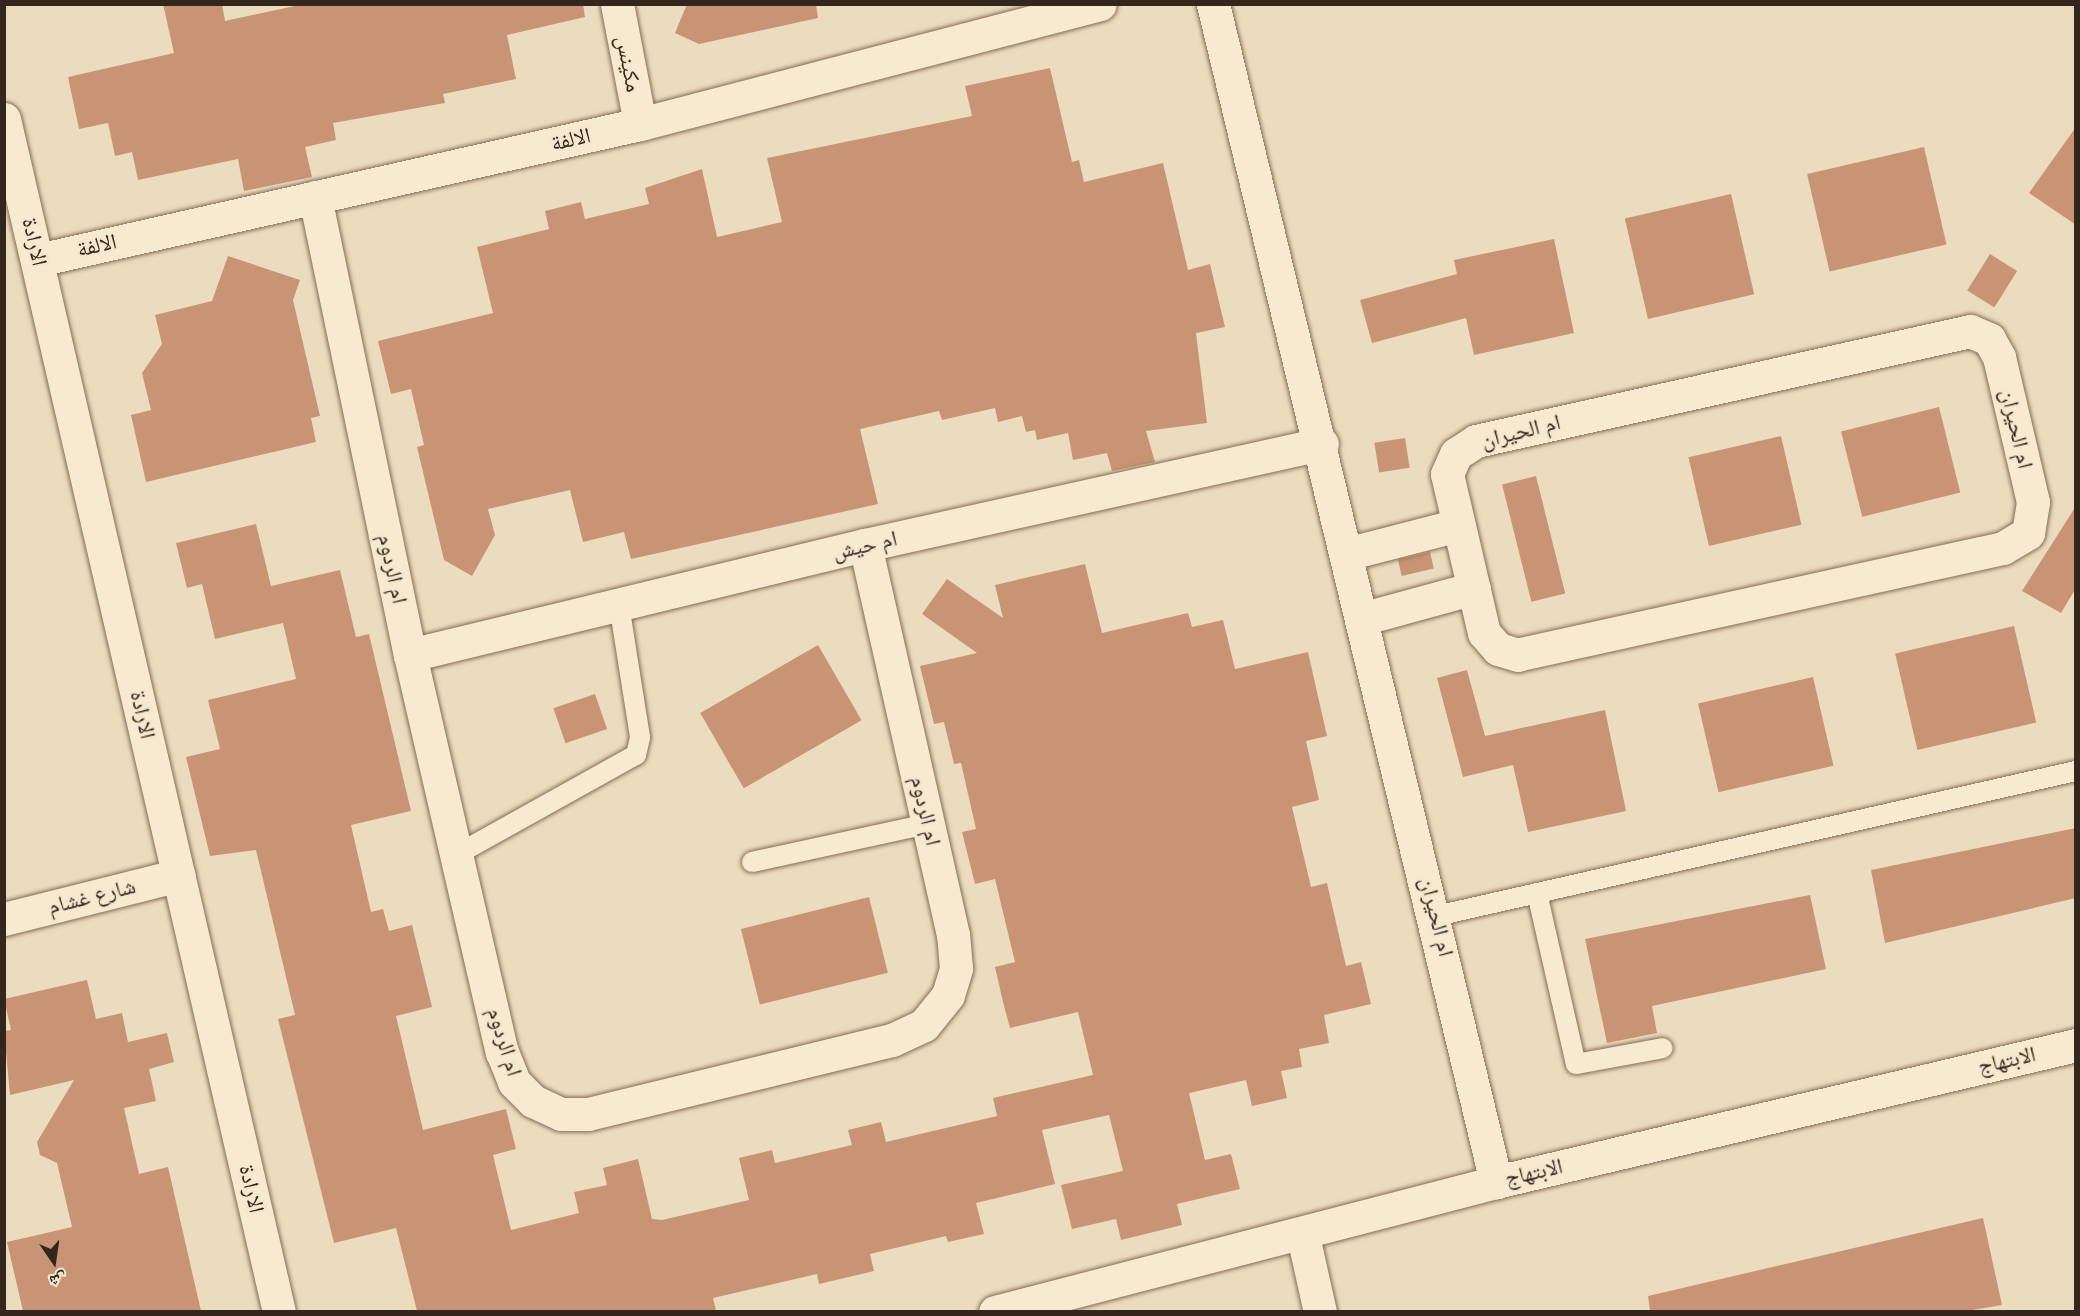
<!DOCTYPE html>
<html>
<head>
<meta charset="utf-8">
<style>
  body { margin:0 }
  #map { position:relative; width:2080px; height:1316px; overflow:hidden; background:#ecdcbe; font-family:Spectral,"Noto Naskh Arabic",serif }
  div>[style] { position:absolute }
  .building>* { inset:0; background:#c99475; transform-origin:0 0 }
  .roads { filter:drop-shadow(0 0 2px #836d58) drop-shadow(0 0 2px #836d58) }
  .lane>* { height:20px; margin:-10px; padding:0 10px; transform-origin:10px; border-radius:10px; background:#f7ead1 }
  .street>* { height:33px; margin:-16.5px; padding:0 16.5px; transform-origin:16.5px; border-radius:16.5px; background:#f7ead1 }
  span { translate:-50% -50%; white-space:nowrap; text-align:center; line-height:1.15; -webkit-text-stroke:4.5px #f4e7cd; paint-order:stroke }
  .street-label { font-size:22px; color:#33261c }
  .frame { position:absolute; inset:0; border:6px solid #33261c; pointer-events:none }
  .north { position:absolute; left:24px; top:1232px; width:60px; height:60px; -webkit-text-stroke:4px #f4e7cd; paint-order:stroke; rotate:167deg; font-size:16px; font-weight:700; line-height:24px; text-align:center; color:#33261c }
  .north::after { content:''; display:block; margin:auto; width:21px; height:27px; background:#33261c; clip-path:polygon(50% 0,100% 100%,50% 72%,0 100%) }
</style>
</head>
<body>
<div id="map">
  <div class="building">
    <div style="clip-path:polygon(163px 4px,222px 4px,225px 21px,304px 4px,583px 4px,585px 17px,507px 35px,516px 79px,443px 94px,445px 103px,333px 123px,336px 140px,305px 147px,312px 177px,244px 191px,238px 159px,138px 180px,132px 152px,115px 156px,108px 123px,79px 129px,68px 77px,174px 53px)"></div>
    <div style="clip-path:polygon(687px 4px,816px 4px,818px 18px,699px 44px,675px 33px)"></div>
    <div style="clip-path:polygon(1050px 68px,1072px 162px,1079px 160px,1084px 182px,1163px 163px,1188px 270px,1210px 264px,1225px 327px,1196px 333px,1207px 423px,1146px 431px,1155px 462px,1112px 471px,1107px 453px,1073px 460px,1068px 433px,1037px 440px,1035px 430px,1026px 432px,1022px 416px,998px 422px,995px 408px,942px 420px,939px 411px,860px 429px,878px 504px,631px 559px,624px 532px,583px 542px,570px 490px,488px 509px,495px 535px,472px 576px,444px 560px,417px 447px,424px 445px,411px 389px,391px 394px,378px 341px,493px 313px,477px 247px,549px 229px,545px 211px,581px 202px,585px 219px,649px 204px,645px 188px,702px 169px,717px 237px,782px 222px,767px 158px,972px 116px,965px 86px)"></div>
    <div style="clip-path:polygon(2076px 127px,2076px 225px,2029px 193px)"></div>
    <div style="left:1924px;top:147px;width:100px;height:120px;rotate:77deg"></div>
    <div style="left:1731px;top:194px;width:103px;height:109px;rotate:77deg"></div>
    <div style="clip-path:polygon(1554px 239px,1574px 333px,1474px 355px,1466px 318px,1372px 343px,1360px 300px,1457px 274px,1454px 260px)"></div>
    <div style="left:1990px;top:254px;width:32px;height:43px;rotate:32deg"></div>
    <div style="clip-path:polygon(228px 256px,300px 280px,293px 300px,320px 416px,311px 418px,316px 442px,146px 482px,131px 415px,151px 410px,142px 373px,162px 344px,155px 315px,212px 301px)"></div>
    <div style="left:1939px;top:407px;width:88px;height:101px;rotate:76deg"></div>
    <div style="left:1781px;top:436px;width:91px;height:95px;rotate:77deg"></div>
    <div style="left:1405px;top:438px;width:30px;height:31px;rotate:81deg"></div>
    <div style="left:1536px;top:476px;width:121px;height:35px;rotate:76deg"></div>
    <div style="clip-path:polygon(2076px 506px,2076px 588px,2061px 613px,2022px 591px)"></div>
    <div style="clip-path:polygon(256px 524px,271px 586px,340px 570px,356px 637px,369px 634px,411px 811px,351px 825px,371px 912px,383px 909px,389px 931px,412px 925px,432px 1007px,396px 1016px,423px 1130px,506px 1109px,516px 1149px,493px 1155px,511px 1230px,579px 1213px,574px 1192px,607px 1185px,603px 1168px,638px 1159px,652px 1219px,662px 1220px,749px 1200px,739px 1158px,772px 1150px,775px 1163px,852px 1145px,848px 1130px,881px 1122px,886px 1142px,997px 1116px,993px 1098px,1093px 1075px,1078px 1012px,1010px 1028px,1003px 1002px,995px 967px,1015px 962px,995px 879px,975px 884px,962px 832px,976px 829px,961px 763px,954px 764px,944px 722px,934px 724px,920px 666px,977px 653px,922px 614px,947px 579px,1003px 618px,995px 585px,1085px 564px,1102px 633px,1188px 613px,1192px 627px,1223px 620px,1235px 669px,1308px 652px,1327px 736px,1306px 741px,1319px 800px,1292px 807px,1311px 887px,1327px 883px,1346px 966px,1361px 962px,1371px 1004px,1324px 1015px,1329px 1043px,1299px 1049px,1302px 1067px,1281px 1071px,1287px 1098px,1252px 1106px,1246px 1080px,1189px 1093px,1205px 1160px,1231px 1154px,1240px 1189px,1177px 1204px,1182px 1225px,1121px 1240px,1116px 1219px,1072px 1229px,1061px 1185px,1123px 1171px,1109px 1115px,1042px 1130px,1055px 1184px,976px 1203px,984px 1234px,948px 1242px,946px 1236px,870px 1254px,874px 1271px,819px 1284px,817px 1274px,713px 1298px,716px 1311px,417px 1311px,396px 1228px,334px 1243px,278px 1019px,295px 1015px,256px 850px,210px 856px,186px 757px,220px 749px,208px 700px,296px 679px,283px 623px,215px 639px,202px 584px,187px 588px,176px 543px)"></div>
    <div style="left:1430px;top:552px;width:17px;height:33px;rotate:77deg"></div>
    <div style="left:2014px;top:626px;width:99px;height:122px;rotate:77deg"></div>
    <div style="left:818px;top:645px;width:87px;height:136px;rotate:60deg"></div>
    <div style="clip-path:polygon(1467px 670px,1485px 736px,1605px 710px,1626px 811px,1528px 832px,1513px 765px,1463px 777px,1437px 678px)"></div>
    <div style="left:1813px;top:677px;width:91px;height:118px;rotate:77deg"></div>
    <div style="left:595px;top:694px;width:37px;height:44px;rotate:71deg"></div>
    <div style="clip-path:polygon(2076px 828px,2076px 898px,1885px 943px,1871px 870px)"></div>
    <div style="clip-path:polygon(1810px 895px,1826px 969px,1652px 1006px,1657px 1033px,1607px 1043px,1585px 939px)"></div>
    <div style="left:869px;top:897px;width:78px;height:132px;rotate:76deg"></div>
    <div style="clip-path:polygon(87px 980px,96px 1019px,122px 1013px,128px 1042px,167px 1033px,174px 1062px,149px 1069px,156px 1101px,124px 1108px,139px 1174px,168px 1167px,201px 1311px,23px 1311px,7px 1242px,72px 1227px,57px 1163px,40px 1155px,37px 1142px,74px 1080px,10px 1095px,4px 1031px,11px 1030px,4px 999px)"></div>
    <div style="clip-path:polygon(1983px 1218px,2002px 1305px,1967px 1311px,1650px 1311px,1648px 1296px)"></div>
  </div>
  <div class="roads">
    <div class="lane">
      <div style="left:456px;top:855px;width:206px;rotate:-29.1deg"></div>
      <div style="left:636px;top:755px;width:18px;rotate:-77deg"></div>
      <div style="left:640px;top:737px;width:134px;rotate:-99deg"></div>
      <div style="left:752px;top:862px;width:180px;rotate:-12.2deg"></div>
      <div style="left:1537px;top:893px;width:175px;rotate:77.2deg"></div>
      <div style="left:1576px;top:1064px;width:88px;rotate:-10.4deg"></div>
      <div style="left:1436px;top:916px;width:656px;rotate:-12.77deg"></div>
    </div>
    <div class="street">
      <div style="left:617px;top:4px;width:122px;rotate:79.1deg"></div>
      <div style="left:1213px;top:4px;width:1212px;rotate:76.49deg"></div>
      <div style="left:4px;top:119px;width:1224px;rotate:77.02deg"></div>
      <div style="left:315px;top:197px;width:468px;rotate:78.3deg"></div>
      <div style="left:410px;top:655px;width:408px;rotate:77deg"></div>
      <div style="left:502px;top:1052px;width:32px;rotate:68deg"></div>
      <div style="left:514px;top:1082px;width:27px;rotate:45deg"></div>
      <div style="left:533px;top:1101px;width:31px;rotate:25deg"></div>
      <div style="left:561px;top:1114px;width:27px"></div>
      <div style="left:588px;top:1114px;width:313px;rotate:-13.7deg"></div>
      <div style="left:892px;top:1040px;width:35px;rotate:-25deg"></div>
      <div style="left:924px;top:1025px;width:38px;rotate:-51deg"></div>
      <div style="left:948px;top:995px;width:28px;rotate:-73deg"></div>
      <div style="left:956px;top:968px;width:33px;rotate:-95deg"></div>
      <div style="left:953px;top:935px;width:400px;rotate:-102.7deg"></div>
      <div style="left:38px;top:260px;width:617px;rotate:-12.73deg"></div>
      <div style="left:640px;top:124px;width:475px;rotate:-14.6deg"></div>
      <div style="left:1970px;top:331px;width:21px;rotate:23deg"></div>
      <div style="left:1989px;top:339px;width:21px;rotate:61deg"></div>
      <div style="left:1999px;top:357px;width:149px;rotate:76.8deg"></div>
      <div style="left:2033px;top:502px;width:31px;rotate:99deg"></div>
      <div style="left:2028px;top:533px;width:29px;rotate:149deg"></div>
      <div style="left:2003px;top:548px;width:497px;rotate:167.6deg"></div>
      <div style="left:1518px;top:655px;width:21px;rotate:-163deg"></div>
      <div style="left:1498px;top:649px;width:21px;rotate:-131deg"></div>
      <div style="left:1484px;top:633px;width:163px;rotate:-103.1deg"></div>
      <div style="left:1447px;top:474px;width:22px;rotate:-66deg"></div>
      <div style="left:1456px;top:454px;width:24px;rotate:-33deg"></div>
      <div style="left:1476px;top:441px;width:506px;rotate:-12.55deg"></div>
      <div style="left:1346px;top:554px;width:116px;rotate:-14.5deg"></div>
      <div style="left:1361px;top:619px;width:117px;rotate:-15.3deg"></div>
      <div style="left:410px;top:655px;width:468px;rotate:-13.6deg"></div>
      <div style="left:865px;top:545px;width:468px;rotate:-12.5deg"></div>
      <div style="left:4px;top:919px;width:180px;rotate:-14.1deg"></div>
      <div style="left:1303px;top:1236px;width:78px;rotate:77.4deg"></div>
      <div style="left:995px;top:1312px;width:518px;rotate:-14.55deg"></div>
      <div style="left:1496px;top:1182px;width:596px;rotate:-13.29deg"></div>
    </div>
  </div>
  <div class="street-label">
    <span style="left:628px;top:64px;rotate:79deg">مكينس</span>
    <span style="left:571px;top:140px;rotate:-13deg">الالفة</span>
    <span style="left:34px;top:242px;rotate:77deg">الارادة</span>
    <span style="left:97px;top:246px;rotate:-13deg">الالفة</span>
    <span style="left:2016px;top:429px;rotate:77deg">ام الحيران</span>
    <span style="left:1521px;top:432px;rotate:-14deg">ام الحيران</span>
    <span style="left:865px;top:546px;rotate:-13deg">ام حيش</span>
    <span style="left:392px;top:569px;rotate:78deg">ام الردوم</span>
    <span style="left:142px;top:715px;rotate:77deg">الارادة</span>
    <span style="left:925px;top:811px;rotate:77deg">ام الردوم</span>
    <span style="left:92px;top:897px;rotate:-14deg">شارع غشام</span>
    <span style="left:1436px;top:917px;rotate:76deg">ام الحيران</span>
    <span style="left:504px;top:1042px;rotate:73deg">ام الردوم</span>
    <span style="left:2007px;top:1061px;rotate:-13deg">الابتهاج</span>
    <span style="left:1534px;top:1173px;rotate:-13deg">الابتهاج</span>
    <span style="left:251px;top:1189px;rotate:77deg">الارادة</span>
  </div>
  <div class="frame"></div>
  <div class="north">ش</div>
</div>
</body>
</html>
